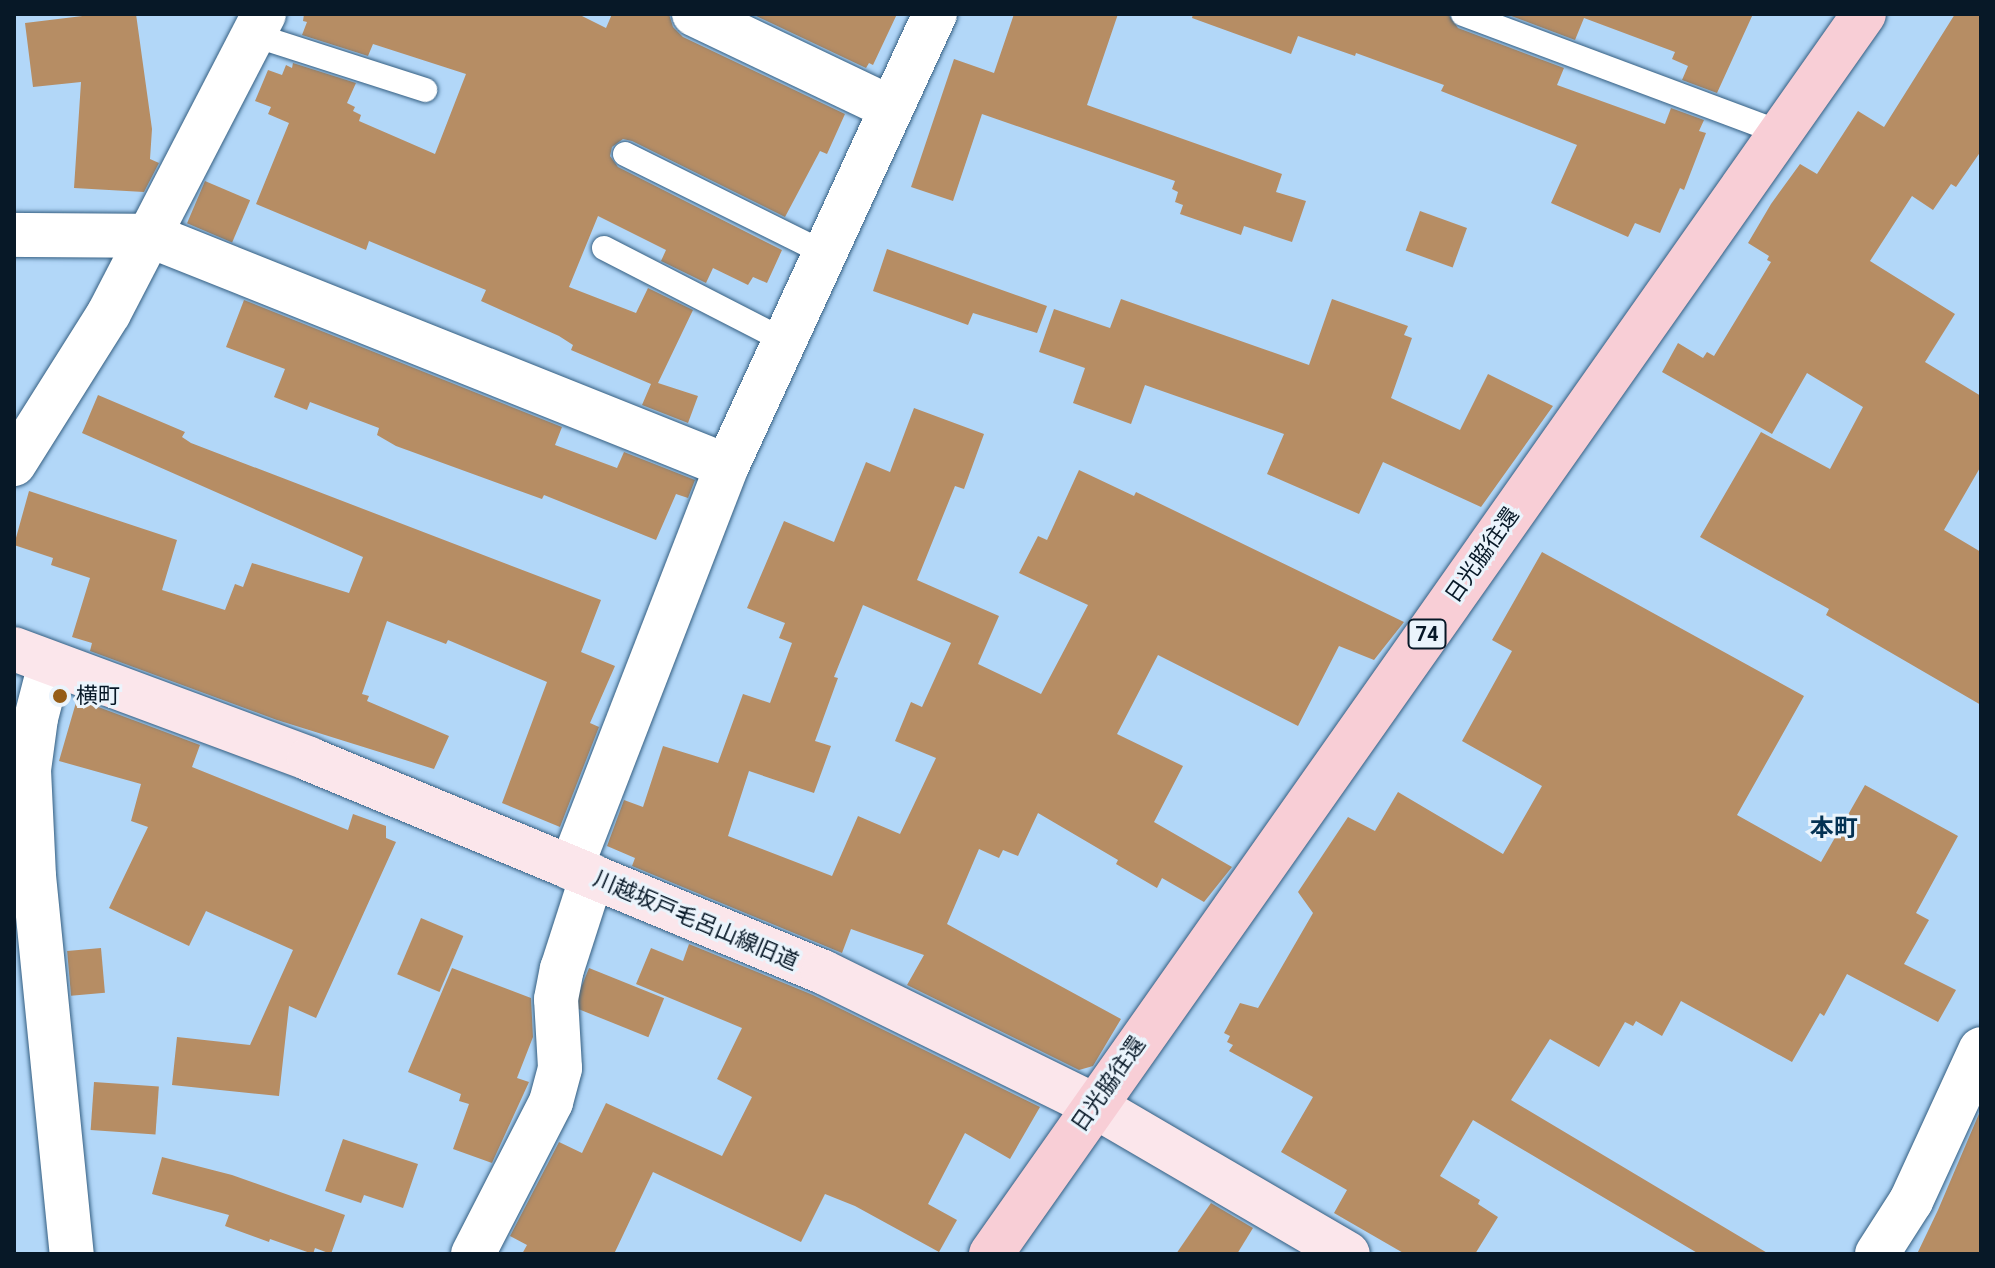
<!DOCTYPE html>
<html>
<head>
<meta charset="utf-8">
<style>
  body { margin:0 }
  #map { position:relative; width:1995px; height:1268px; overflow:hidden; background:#b2d7f8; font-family:Roboto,"Noto Sans JP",sans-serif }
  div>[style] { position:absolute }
  .building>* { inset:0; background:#b68d64; transform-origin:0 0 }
  .roads { filter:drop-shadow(0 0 2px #345e81) drop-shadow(0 0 2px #345e81) }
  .lane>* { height:24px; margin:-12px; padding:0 12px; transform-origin:12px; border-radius:12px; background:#fff }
  .street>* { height:44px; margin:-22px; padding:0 22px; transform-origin:22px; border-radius:22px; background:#fff }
  .secondary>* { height:44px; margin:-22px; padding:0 22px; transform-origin:22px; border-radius:22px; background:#fbe6eb }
  .primary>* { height:44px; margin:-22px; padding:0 22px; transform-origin:22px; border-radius:22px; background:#f8ced6 }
  .dots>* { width:22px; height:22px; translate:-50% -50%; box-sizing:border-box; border:4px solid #ebf4fc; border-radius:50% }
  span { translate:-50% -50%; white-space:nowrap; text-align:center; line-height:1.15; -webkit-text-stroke:6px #ebf4fc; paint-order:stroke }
  .shield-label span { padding:2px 6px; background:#ebf4fc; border:2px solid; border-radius:6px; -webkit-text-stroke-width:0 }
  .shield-label { font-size:20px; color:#071827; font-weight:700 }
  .street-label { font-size:22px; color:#071827 }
  .poi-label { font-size:22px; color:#071827 }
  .left { translate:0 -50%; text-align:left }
  .neighbourhood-label { font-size:24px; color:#043253; font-weight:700 }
  .frame { position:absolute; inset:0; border:16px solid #071827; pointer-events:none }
</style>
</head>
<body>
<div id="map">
  <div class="building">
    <div style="clip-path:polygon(99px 14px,136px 14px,152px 129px,150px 159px,159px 163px,144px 192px,74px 188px,81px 82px,33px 87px,25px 23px)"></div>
    <div style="clip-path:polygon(304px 14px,578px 14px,606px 28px,612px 14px,669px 14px,673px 27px,683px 37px,845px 114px,827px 154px,820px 151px,785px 217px,632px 141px,623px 139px,612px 147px,610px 156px,618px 167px,782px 250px,767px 283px,753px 277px,748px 285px,713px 268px,706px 283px,661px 261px,666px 250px,598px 216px,569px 287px,636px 313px,648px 288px,693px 310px,658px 383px,698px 396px,688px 423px,642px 405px,651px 384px,571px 350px,573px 345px,559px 336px,481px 301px,486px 290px,369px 241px,366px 250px,256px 204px,289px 123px,268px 114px,271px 107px,255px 101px,268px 70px,282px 75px,286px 65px,292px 68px,293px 63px,356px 83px,347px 103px,355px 107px,353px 111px,361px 115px,359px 121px,435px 154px,466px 74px,373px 44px,368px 56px,302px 35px,307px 22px,303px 21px)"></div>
    <div style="clip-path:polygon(752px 14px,897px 14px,873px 65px,869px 63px,866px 68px)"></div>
    <div style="clip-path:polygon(1014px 14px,1118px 14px,1087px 105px,1282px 174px,1276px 192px,1306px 201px,1292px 242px,1244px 226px,1241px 235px,1180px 214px,1183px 205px,1175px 202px,1178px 192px,1172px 189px,1175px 181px,982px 114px,953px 201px,911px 187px,954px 59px,994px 73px)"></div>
    <div style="clip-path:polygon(1193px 14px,1448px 14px,1458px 28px,1564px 68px,1557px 85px,1665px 124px,1671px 108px,1704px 120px,1699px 131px,1706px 133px,1684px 190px,1680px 188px,1660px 233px,1635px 223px,1628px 237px,1551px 203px,1577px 145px,1441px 91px,1444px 85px,1356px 53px,1355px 56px,1298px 36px,1291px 54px,1192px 18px)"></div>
    <div style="clip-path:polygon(1506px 14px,1753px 14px,1717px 93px,1682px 80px,1688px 66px,1672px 59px,1675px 52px,1584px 18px,1575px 40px)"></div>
    <div style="clip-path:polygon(1955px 14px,1981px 14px,1981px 151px,1956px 187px,1951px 184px,1933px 210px,1912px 196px,1870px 261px,1955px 314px,1925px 362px,1981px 396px,1981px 466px,1944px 530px,1981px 552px,1981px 705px,1826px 615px,1829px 609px,1700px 537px,1761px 432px,1830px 469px,1863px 407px,1807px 373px,1772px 434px,1662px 372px,1678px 343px,1703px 358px,1707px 352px,1714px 356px,1771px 262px,1767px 260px,1769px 256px,1748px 243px,1771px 204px,1800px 164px,1817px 174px,1858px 111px,1884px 127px)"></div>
    <div style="left:205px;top:181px;width:49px;height:46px;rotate:23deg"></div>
    <div style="left:1420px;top:211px;width:50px;height:42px;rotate:20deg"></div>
    <div style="clip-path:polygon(887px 249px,1047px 306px,1037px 333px,973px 313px,968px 325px,873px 291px)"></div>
    <div style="clip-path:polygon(1121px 299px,1309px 365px,1332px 299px,1408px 326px,1404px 335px,1412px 338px,1391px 398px,1460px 430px,1488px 374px,1553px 406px,1481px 507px,1383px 462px,1359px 514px,1267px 474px,1284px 434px,1145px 385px,1131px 424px,1073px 403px,1085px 368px,1039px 352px,1054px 309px,1110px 328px)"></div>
    <div style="clip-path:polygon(244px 300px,562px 427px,555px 445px,617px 468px,624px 452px,695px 480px,688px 498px,676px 494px,656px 540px,544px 495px,542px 499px,396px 446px,377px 435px,379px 428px,310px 402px,307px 410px,274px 397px,285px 369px,226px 347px)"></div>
    <div style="clip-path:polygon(98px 395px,185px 432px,182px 437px,191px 443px,601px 600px,581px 652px,615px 666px,590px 723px,599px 727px,560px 827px,502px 803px,547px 682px,448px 640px,446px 644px,387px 621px,362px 694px,369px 696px,367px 701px,449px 736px,434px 769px,277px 720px,90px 651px,92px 643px,72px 637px,90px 578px,51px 565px,53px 558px,14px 545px,29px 491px,177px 540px,162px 590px,225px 610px,235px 584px,243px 587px,252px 563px,349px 593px,363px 557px,82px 433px)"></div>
    <div style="clip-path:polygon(evenodd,914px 408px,984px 434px,964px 489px,955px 486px,917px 580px,999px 616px,978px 664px,1041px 694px,1088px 605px,1019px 573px,1038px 536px,1047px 540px,1079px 470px,1134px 496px,1136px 492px,1404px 622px,1374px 660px,1339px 646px,1298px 726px,1158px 655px,1117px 734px,1183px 766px,1154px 822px,1232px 867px,1204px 902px,1162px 878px,1157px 888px,1116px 864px,1118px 860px,1038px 813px,1018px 856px,1003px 850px,999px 858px,979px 849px,947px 924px,1121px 1019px,1093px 1066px,1079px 1070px,907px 985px,924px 955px,851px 929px,842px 953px,632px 866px,635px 858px,607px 846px,624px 800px,643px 807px,663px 746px,718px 763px,743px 694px,770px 703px,792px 643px,779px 638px,785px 623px,747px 608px,784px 521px,834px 542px,866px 462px,890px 472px,914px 408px,863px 605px,951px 643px,922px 707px,911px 702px,895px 741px,936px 758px,900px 834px,858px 816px,832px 876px,728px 836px,749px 771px,814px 793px,831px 746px,815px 741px,838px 678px,834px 677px,863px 605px)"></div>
    <div style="clip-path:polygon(1542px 552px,1804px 696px,1737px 815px,1821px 862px,1865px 785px,1958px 836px,1916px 913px,1929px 920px,1904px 964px,1956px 990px,1938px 1022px,1847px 974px,1824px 1016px,1820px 1013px,1792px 1062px,1681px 1001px,1662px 1036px,1636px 1021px,1633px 1026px,1625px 1022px,1599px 1067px,1550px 1039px,1511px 1100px,1769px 1254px,1699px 1254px,1473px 1120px,1440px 1176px,1480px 1200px,1478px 1204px,1498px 1217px,1475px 1254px,1405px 1254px,1334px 1213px,1347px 1190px,1281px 1152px,1313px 1097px,1229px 1051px,1233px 1045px,1227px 1042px,1230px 1036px,1224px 1033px,1240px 1003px,1258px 1008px,1313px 913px,1298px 892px,1348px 817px,1375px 831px,1398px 792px,1503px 854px,1542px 786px,1462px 741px,1512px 651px,1492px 640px)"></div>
    <div style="clip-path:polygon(77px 699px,200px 745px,192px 767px,348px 830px,353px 814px,386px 826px,386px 838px,396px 842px,316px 1018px,289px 1006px,279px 1096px,172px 1085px,177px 1037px,250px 1045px,293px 950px,206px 911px,189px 946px,109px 908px,148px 827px,131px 821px,141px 784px,59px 761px)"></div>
    <div style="left:421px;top:918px;width:46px;height:61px;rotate:23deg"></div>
    <div style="clip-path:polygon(689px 944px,813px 995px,1040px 1107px,1010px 1159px,965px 1133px,928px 1204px,957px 1220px,939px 1252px,855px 1206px,825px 1194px,801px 1242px,653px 1172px,614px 1254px,522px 1254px,527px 1245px,510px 1236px,559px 1142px,582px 1153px,606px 1103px,722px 1156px,752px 1097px,717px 1079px,742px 1028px,636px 984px,651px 948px,683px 961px)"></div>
    <div style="left:101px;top:948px;width:45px;height:34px;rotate:85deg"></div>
    <div style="clip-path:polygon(452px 968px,531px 998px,533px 1037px,517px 1078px,529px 1082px,492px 1163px,453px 1149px,469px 1104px,459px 1101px,461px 1094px,408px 1072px)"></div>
    <div style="left:589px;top:968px;width:81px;height:42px;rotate:22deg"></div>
    <div style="left:94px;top:1082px;width:65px;height:48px;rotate:4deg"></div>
    <div style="clip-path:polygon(1981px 1109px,1981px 1254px,1917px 1254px,1938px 1210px)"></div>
    <div style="clip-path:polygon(343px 1139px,418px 1164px,403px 1208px,364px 1195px,361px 1203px,325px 1191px)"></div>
    <div style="clip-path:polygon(162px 1157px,232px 1175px,345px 1215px,331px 1254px,315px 1248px,313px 1254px,270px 1239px,269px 1242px,225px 1226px,229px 1215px,152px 1194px)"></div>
    <div style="clip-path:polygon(1211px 1203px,1253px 1228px,1237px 1254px,1176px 1254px)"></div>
  </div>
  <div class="roads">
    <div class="lane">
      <div style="left:1463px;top:14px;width:340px;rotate:20.5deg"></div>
      <div style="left:251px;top:34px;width:183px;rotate:17.8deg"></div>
      <div style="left:625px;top:154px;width:222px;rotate:26.4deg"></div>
      <div style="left:604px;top:248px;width:203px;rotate:27.2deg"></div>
    </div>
    <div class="street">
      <div style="left:694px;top:14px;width:218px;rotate:25.5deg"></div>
      <div style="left:14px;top:235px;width:137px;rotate:0.4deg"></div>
      <div style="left:151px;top:236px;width:620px;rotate:21.77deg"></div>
      <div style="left:14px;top:464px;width:178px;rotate:-57.8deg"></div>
      <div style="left:109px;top:313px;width:337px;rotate:-62.6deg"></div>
      <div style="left:50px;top:664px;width:56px;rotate:104.5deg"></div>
      <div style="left:36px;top:718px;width:52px;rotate:97.7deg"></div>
      <div style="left:29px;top:770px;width:106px;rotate:87.3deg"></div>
      <div style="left:34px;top:876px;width:380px;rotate:84.3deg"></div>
      <div style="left:571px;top:868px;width:431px;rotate:-68.8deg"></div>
      <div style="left:727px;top:466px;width:498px;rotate:-65.3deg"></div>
      <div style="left:473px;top:1254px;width:171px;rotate:-62.8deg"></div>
      <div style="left:551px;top:1102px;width:35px;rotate:-75deg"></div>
      <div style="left:560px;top:1068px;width:69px;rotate:-93.3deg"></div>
      <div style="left:556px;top:999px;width:31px;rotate:-79deg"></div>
      <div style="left:562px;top:969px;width:98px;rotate:-72.1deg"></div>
      <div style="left:1877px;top:1254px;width:63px;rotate:-57.3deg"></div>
      <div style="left:1911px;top:1201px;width:167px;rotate:-65.3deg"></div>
    </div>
    <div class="secondary">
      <div style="left:14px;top:649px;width:315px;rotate:20.4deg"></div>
      <div style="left:309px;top:759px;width:556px;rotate:22.51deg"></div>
      <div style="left:823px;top:972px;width:301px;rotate:26.2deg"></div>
      <div style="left:1093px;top:1105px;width:295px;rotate:30.3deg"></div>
    </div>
    <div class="primary">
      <div style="left:991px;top:1254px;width:1516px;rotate:-54.85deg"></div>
    </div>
  </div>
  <div class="dots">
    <div style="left:60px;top:696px;background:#955d17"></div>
  </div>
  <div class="shield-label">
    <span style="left:1427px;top:634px">74</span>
  </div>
  <div class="street-label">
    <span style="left:1482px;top:555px;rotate:-55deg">日光脇往還</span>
    <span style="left:696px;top:920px;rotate:23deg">川越坂戸毛呂山線旧道</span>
    <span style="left:1108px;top:1084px;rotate:-55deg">日光脇往還</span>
  </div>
  <div class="poi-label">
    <span class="left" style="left:76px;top:696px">横町</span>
  </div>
  <div class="neighbourhood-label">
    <span style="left:1834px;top:829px">本町</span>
  </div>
  <div class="frame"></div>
</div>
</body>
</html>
